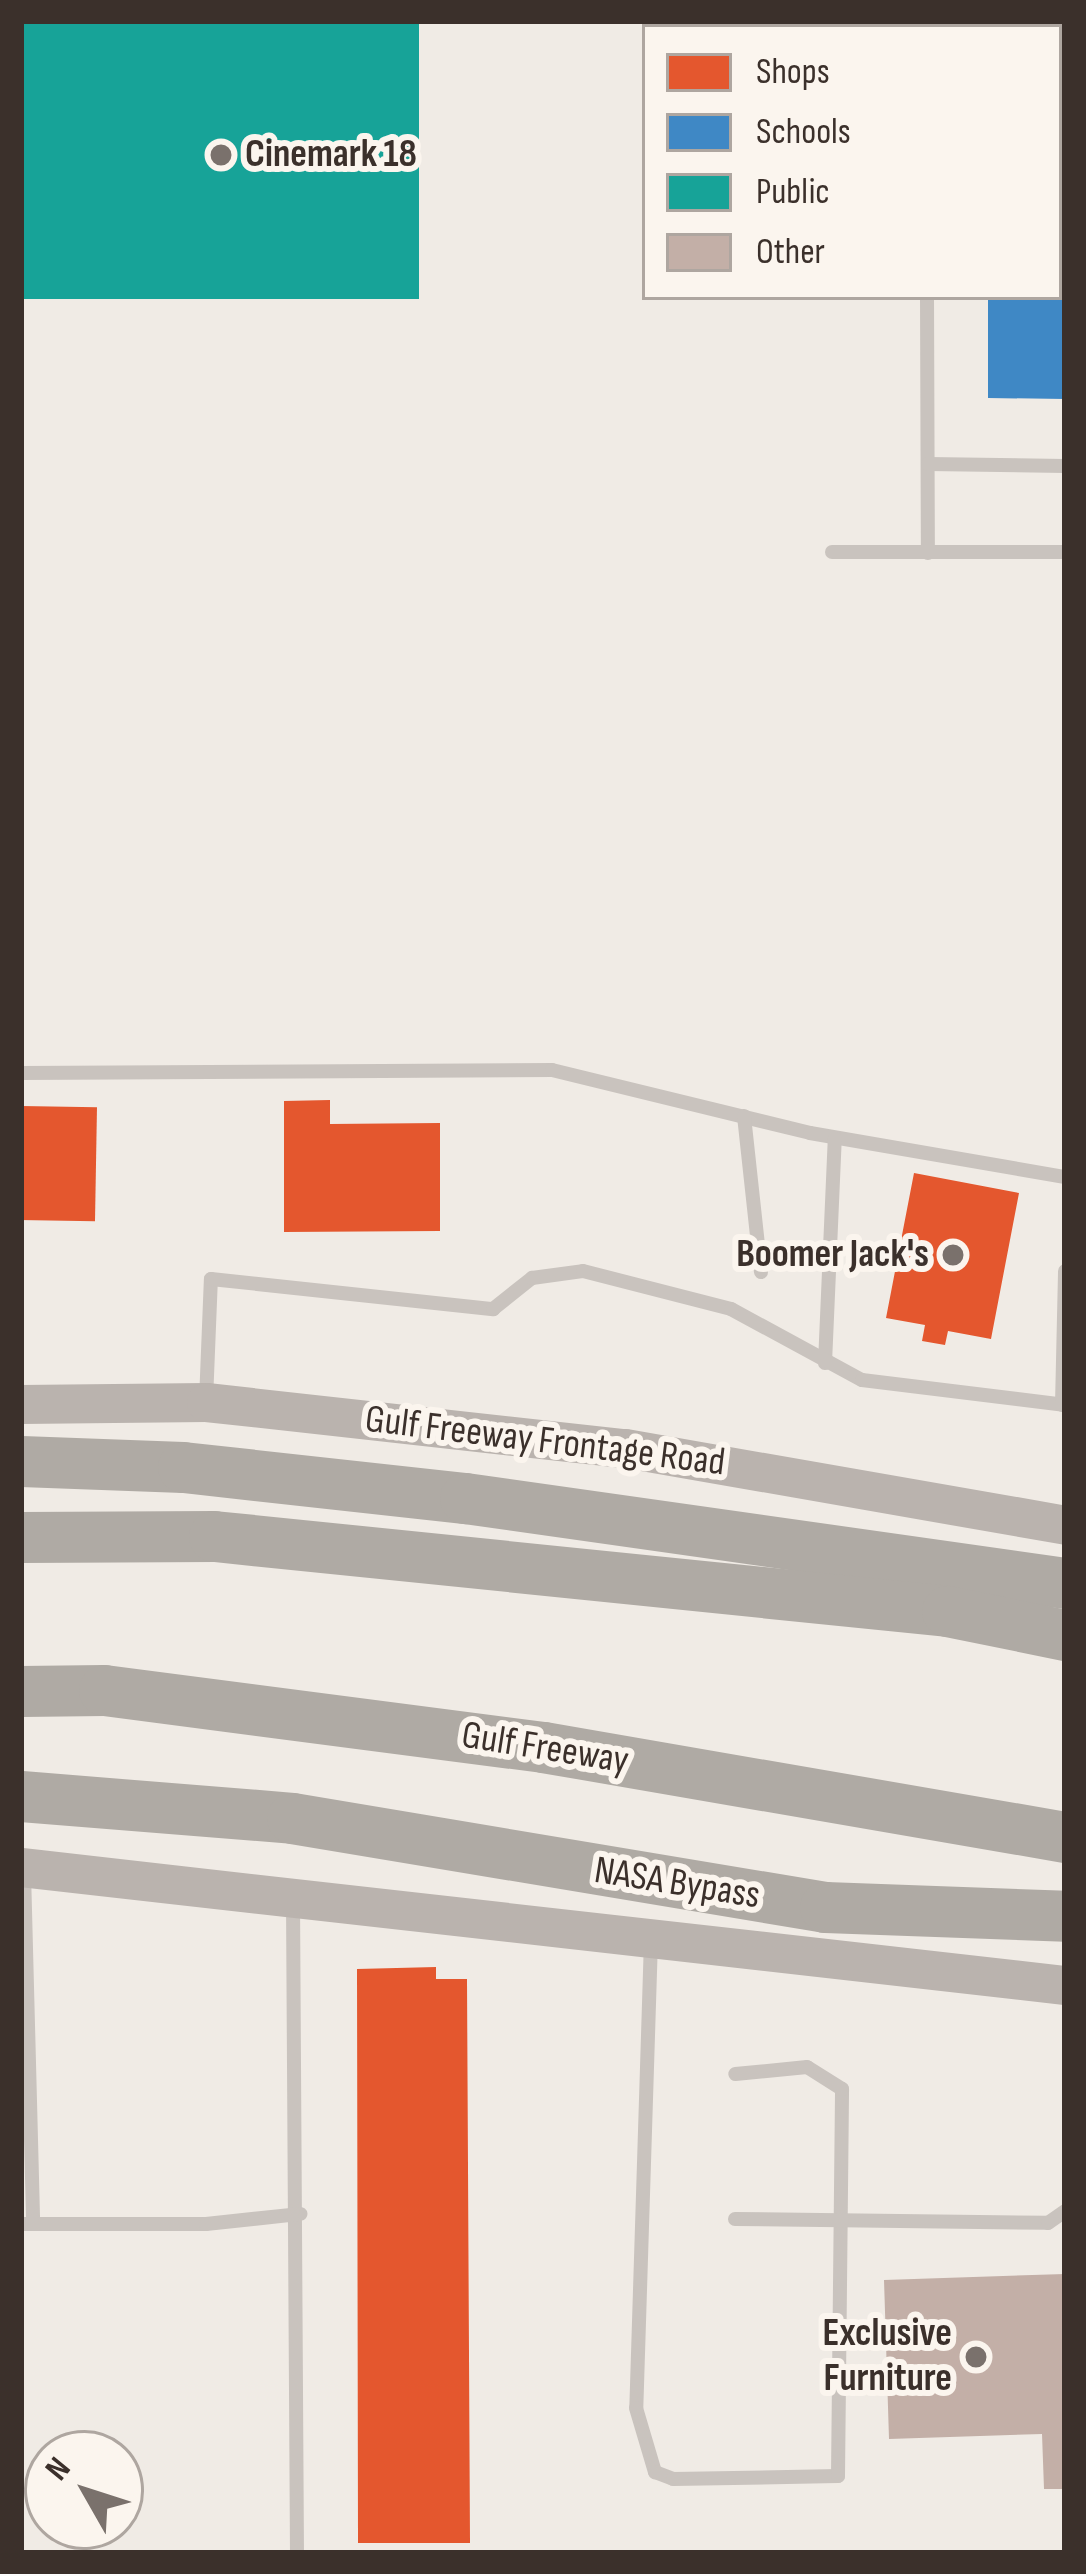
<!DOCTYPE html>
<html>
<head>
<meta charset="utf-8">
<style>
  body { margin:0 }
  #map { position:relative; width:1086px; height:2574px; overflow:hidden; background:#f0ebe5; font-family:"Sofia Sans Condensed",sans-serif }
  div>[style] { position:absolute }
  .shops>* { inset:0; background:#e4572e; transform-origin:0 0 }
  .schools>* { inset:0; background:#3f88c5 }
  .public>* { inset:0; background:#17a398; transform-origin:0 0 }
  .building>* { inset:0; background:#c3afa7 }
  .service>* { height:14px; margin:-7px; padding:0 7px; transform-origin:7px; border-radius:7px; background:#c9c3be }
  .secondary>* { height:39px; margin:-19.5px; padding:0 19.5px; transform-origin:19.5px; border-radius:19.5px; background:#bab3ae }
  .motorway>* { height:51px; margin:-25.5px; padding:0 25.5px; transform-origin:25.5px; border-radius:25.5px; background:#afaaa4 }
  .dots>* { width:33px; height:33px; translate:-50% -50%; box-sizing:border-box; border:6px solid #fbf5ee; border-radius:50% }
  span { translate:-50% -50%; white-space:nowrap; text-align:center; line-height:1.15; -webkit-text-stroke:12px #fbf5ee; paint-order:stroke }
  .poi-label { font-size:39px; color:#3b302b; font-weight:700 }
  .left { translate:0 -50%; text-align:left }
  .right { translate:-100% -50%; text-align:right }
  .street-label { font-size:39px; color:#3b302b }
  .frame { position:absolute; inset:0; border:24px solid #3b302b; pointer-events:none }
  .legend { position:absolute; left:642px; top:24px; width:420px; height:276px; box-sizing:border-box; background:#fbf5ee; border:3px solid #aea6a0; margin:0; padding:15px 21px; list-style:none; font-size:36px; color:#3b302b }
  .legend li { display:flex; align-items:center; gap:24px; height:60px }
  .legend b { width:60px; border:3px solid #aea6a0 }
  .north { position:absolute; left:24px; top:2430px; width:120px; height:120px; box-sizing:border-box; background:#fbf5ee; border:3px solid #aea6a0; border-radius:50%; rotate:309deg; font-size:33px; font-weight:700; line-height:48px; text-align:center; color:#3b302b }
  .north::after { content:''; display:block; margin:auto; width:42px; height:54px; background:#7a716c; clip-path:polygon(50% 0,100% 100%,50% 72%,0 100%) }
</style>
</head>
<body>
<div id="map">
  <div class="shops">
    <div style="clip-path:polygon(330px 1100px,330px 1124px,440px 1123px,440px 1231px,284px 1232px,284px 1101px)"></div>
    <div style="left:21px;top:1106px;width:76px;height:114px;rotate:1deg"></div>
    <div style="clip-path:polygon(914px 1173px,1019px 1193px,991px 1339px,948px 1331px,945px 1345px,922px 1341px,925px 1325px,886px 1318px)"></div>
    <div style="clip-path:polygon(436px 1967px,436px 1979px,467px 1979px,470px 2543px,358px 2543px,357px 1969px)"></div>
  </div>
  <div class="schools">
    <div style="clip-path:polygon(988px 21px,1065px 21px,1065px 399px,988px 398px,988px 297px,1059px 297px,1059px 27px)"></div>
  </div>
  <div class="public">
    <div style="left:21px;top:21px;width:398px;height:278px"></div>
  </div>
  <div class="building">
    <div style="clip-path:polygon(1065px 2274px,1065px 2489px,1044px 2489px,1042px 2434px,889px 2439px,884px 2280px)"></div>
  </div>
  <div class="service">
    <div style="left:926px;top:21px;width:6px;rotate:90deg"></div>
    <div style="left:927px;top:297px;width:256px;rotate:89.8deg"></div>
    <div style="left:928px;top:464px;width:137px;rotate:0.8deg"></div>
    <div style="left:832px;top:552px;width:233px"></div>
    <div style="left:21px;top:1073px;width:531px;rotate:-0.32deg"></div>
    <div style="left:552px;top:1070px;width:266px;rotate:13.7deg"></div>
    <div style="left:810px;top:1133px;width:259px;rotate:9.8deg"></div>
    <div style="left:744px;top:1116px;width:157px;rotate:83.8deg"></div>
    <div style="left:825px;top:1363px;width:225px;rotate:-87.5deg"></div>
    <div style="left:206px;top:1401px;width:122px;rotate:-87.7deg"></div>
    <div style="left:211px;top:1279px;width:284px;rotate:6.1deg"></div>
    <div style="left:493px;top:1309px;width:50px;rotate:-38.5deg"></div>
    <div style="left:532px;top:1278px;width:51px;rotate:-7.8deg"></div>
    <div style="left:583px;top:1271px;width:153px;rotate:14.4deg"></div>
    <div style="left:731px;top:1309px;width:149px;rotate:28.5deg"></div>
    <div style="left:862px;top:1380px;width:205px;rotate:7deg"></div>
    <div style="left:1062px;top:1405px;width:134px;rotate:-88.7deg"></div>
    <div style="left:24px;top:1872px;width:351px;rotate:88.5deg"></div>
    <div style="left:293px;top:1901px;width:652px;rotate:89.65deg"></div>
    <div style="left:651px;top:1940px;width:468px;rotate:91.8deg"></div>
    <div style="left:636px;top:2408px;width:67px;rotate:73.5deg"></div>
    <div style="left:655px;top:2472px;width:19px;rotate:21deg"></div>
    <div style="left:673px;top:2479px;width:165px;rotate:-1deg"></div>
    <div style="left:838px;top:2476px;width:387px;rotate:-89.4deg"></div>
    <div style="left:842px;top:2089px;width:41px;rotate:-147.8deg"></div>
    <div style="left:807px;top:2067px;width:72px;rotate:174.4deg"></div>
    <div style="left:735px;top:2219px;width:313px;rotate:0.7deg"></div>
    <div style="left:1048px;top:2223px;width:21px;rotate:-35deg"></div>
    <div style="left:21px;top:2224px;width:185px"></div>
    <div style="left:206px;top:2224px;width:95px;rotate:-6.1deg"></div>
  </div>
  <div class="secondary">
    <div style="left:21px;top:1404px;width:185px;rotate:-0.6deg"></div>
    <div style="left:206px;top:1402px;width:422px;rotate:6.3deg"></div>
    <div style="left:625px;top:1448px;width:447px;rotate:9.9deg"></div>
    <div style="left:21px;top:1867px;width:1051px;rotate:6.45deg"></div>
  </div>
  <div class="motorway">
    <div style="left:21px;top:1461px;width:162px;rotate:2.1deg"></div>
    <div style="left:183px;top:1467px;width:284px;rotate:6.3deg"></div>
    <div style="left:465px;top:1498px;width:606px;rotate:8.06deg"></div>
    <div style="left:21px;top:1537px;width:193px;rotate:-0.3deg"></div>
    <div style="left:214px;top:1536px;width:737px;rotate:5.84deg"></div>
    <div style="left:947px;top:1611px;width:120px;rotate:11.5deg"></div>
    <div style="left:21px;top:1691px;width:83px;rotate:-0.7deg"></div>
    <div style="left:104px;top:1690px;width:443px;rotate:7.4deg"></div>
    <div style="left:543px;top:1747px;width:530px;rotate:9.78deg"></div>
    <div style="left:21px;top:1796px;width:272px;rotate:4.6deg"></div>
    <div style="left:292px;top:1818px;width:540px;rotate:9.48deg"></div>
    <div style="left:825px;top:1907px;width:240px;rotate:2.1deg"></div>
  </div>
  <div class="dots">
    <div style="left:221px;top:155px;background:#7a716c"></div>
    <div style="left:953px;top:1255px;background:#7a716c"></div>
    <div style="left:976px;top:2357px;background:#7a716c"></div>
  </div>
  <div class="poi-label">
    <span class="left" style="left:245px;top:155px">Cinemark 18</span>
    <span class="right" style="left:929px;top:1255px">Boomer Jack's</span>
    <span class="right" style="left:952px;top:2357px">Exclusive<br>Furniture</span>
  </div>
  <div class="street-label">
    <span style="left:545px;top:1442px;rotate:7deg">Gulf Freeway Frontage Road</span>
    <span style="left:545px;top:1749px;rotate:9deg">Gulf Freeway</span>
    <span style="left:677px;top:1884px;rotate:9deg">NASA Bypass</span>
  </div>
  <div class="frame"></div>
  <ul class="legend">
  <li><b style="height:33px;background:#e4572e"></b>Shops</li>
  <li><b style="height:33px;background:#3f88c5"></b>Schools</li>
  <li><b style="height:33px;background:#17a398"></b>Public</li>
  <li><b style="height:33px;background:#c3afa7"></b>Other</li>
  </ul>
  <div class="north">N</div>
</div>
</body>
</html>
